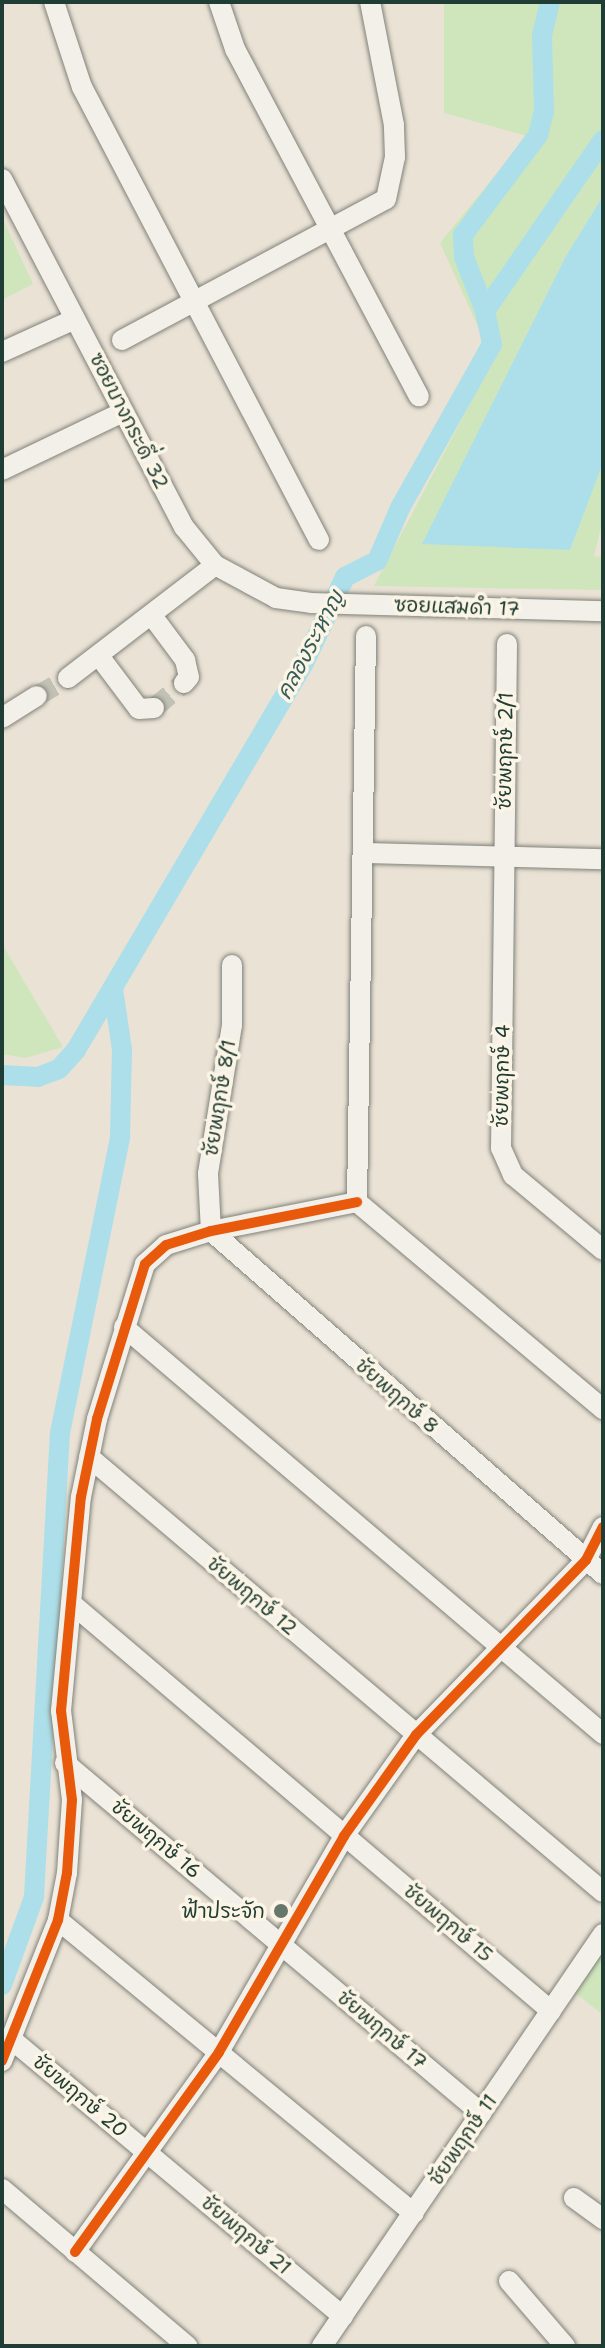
<!DOCTYPE html>
<html>
<head>
<meta charset="utf-8">
<style>
  body { margin:0 }
  #map { position:relative; width:605px; height:2348px; overflow:hidden; background:#eae2d5; font-family:"Shantell Sans","Playpen Sans Thai",sans-serif }
  div>[style] { position:absolute }
  .green>* { inset:0; background:#cfe6bc }
  .water>* { inset:0; background:#acdfe9 }
  .canal>* { height:20px; margin:-10px; padding:0 10px; transform-origin:10px; border-radius:10px; background:#acdfe9 }
  .minor-tunnel>* { height:20px; margin-top:-10px; transform-origin:0; background:repeating-linear-gradient(90deg,#c1c1b5 0 20px,transparent 0 30px) }
  .roads { filter:drop-shadow(0 0 2px #80827a) drop-shadow(0 0 2px #80827a) }
  .minor>* { height:20px; margin:-10px; padding:0 10px; transform-origin:10px; border-radius:10px; background:#f3f0e9 }
  .cycleway>* { height:10px; margin:-5px; padding:0 5px; transform-origin:5px; border-radius:5px; background:#e8590c }
  .dots>* { width:22px; height:22px; translate:-50% -50%; box-sizing:border-box; border:4px solid #fcf5e5; border-radius:50% }
  span { translate:-50% -50%; white-space:nowrap; text-align:center; line-height:1.15; -webkit-text-stroke:7px #fcf5e5; paint-order:stroke }
  .street-label { font-size:20px; color:#1f3d34 }
  .poi-label { font-size:20px; color:#1f3d34 }
  .right { translate:-100% -50%; text-align:right }
  .water-label { font-size:22px; color:#365d5a; font-style:italic }
  .frame { position:absolute; inset:0; border:4px solid #1f3d34; pointer-events:none }
</style>
</head>
<body>
<div id="map">
  <div class="green">
    <div style="clip-path:polygon(444px 2px,603px 2px,603px 196px,566px 256px,424px 543px,570px 550px,603px 463px,603px 518px,594px 556px,603px 557px,603px 590px,374px 586px,503px 341px,480px 331px,440px 243px,527px 136px,444px 113px)"></div>
    <div style="clip-path:polygon(2px 217px,33px 284px,2px 300px)"></div>
    <div style="clip-path:polygon(2px 944px,63px 1047px,25px 1058px,2px 1054px)"></div>
    <div style="clip-path:polygon(603px 1949px,603px 2015px,574px 1992px)"></div>
  </div>
  <div class="water">
    <div style="clip-path:polygon(603px 196px,603px 463px,570px 550px,422px 544px,566px 256px)"></div>
  </div>
  <div class="canal">
    <div style="left:485px;top:311px;width:58px;rotate:-111.3deg"></div>
    <div style="left:464px;top:257px;width:22px;rotate:-93deg"></div>
    <div style="left:463px;top:235px;width:125px;rotate:-53.1deg"></div>
    <div style="left:538px;top:135px;width:25px;rotate:-76deg"></div>
    <div style="left:544px;top:111px;width:75px;rotate:-91.5deg"></div>
    <div style="left:542px;top:36px;width:35px;rotate:-77deg"></div>
    <div style="left:2px;top:1075px;width:36px;rotate:3deg"></div>
    <div style="left:38px;top:1077px;width:22px;rotate:-21deg"></div>
    <div style="left:59px;top:1069px;width:25px;rotate:-48deg"></div>
    <div style="left:76px;top:1050px;width:449px;rotate:-59.5deg"></div>
    <div style="left:304px;top:663px;width:95px;rotate:-64.5deg"></div>
    <div style="left:345px;top:577px;width:36px;rotate:-27deg"></div>
    <div style="left:377px;top:561px;width:58px;rotate:-66.5deg"></div>
    <div style="left:400px;top:508px;width:188px;rotate:-60.7deg"></div>
    <div style="left:492px;top:344px;width:34px;rotate:-102deg"></div>
    <div style="left:485px;top:311px;width:208px;rotate:-55.4deg"></div>
    <div style="left:2px;top:1985px;width:94px;rotate:-70deg"></div>
    <div style="left:34px;top:1897px;width:465px;rotate:-86.8deg"></div>
    <div style="left:60px;top:1433px;width:302px;rotate:-78.5deg"></div>
    <div style="left:120px;top:1137px;width:87px;rotate:-88.7deg"></div>
    <div style="left:122px;top:1050px;width:63px;rotate:-98.3deg"></div>
  </div>
  <div class="minor-tunnel">
    <div style="left:37px;top:696px;width:36px;rotate:-30deg"></div>
    <div style="left:154px;top:708px;width:39px;rotate:-40deg"></div>
  </div>
  <div class="roads">
    <div class="minor">
      <div style="left:54px;top:2px;width:89px;rotate:71.8deg"></div>
      <div style="left:82px;top:87px;width:511px;rotate:62.38deg"></div>
      <div style="left:219px;top:2px;width:50px;rotate:71.2deg"></div>
      <div style="left:235px;top:49px;width:393px;rotate:62.1deg"></div>
      <div style="left:2px;top:179px;width:393px;rotate:62.4deg"></div>
      <div style="left:184px;top:527px;width:49px;rotate:50.8deg"></div>
      <div style="left:215px;top:565px;width:69px;rotate:28.4deg"></div>
      <div style="left:276px;top:598px;width:35px;rotate:8deg"></div>
      <div style="left:311px;top:603px;width:292px;rotate:1.6deg"></div>
      <div style="left:122px;top:340px;width:299px;rotate:-28.1deg"></div>
      <div style="left:386px;top:199px;width:43px;rotate:-77.9deg"></div>
      <div style="left:395px;top:157px;width:32px;rotate:-92deg"></div>
      <div style="left:394px;top:125px;width:125px;rotate:-101deg"></div>
      <div style="left:2px;top:352px;width:80px;rotate:-24.3deg"></div>
      <div style="left:2px;top:470px;width:134px;rotate:-25.6deg"></div>
      <div style="left:153px;top:617px;width:54px;rotate:53.3deg"></div>
      <div style="left:185px;top:660px;width:17px;rotate:77deg"></div>
      <div style="left:189px;top:677px;width:8px;rotate:130deg"></div>
      <div style="left:507px;top:644px;width:504px;rotate:90.68deg"></div>
      <div style="left:501px;top:1148px;width:30px;rotate:66deg"></div>
      <div style="left:513px;top:1175px;width:117px;rotate:39.8deg"></div>
      <div style="left:99px;top:656px;width:66px;rotate:53deg"></div>
      <div style="left:139px;top:709px;width:15px;rotate:-4deg"></div>
      <div style="left:68px;top:678px;width:185px;rotate:-37.5deg"></div>
      <div style="left:2px;top:718px;width:41px;rotate:-32.2deg"></div>
      <div style="left:367px;top:853px;width:236px;rotate:1.5deg"></div>
      <div style="left:232px;top:965px;width:60px;rotate:90deg"></div>
      <div style="left:232px;top:1025px;width:151px;rotate:99.2deg"></div>
      <div style="left:208px;top:1174px;width:57px;rotate:87deg"></div>
      <div style="left:211px;top:1231px;width:521px;rotate:41.19deg"></div>
      <div style="left:357px;top:1202px;width:566px;rotate:-89.09deg"></div>
      <div style="left:357px;top:1202px;width:322px;rotate:40.1deg"></div>
      <div style="left:124px;top:1327px;width:629px;rotate:40.35deg"></div>
      <div style="left:89px;top:1457px;width:673px;rotate:40.24deg"></div>
      <div style="left:71px;top:1603px;width:630px;rotate:40.36deg"></div>
      <div style="left:65px;top:1763px;width:544px;rotate:40.08deg"></div>
      <div style="left:58px;top:1920px;width:461px;rotate:39.5deg"></div>
      <div style="left:10px;top:2038px;width:434px;rotate:39.9deg"></div>
      <div style="left:2px;top:2061px;width:152px;rotate:-68.3deg"></div>
      <div style="left:58px;top:1920px;width:48px;rotate:-79.2deg"></div>
      <div style="left:67px;top:1873px;width:73px;rotate:-86.1deg"></div>
      <div style="left:72px;top:1800px;width:90px;rotate:-97deg"></div>
      <div style="left:61px;top:1711px;width:215px;rotate:-84.7deg"></div>
      <div style="left:81px;top:1497px;width:80px;rotate:-78.4deg"></div>
      <div style="left:97px;top:1419px;width:162px;rotate:-72.8deg"></div>
      <div style="left:145px;top:1264px;width:28px;rotate:-42deg"></div>
      <div style="left:166px;top:1245px;width:47px;rotate:-17.3deg"></div>
      <div style="left:211px;top:1231px;width:149px;rotate:-11.2deg"></div>
      <div style="left:2px;top:2189px;width:243px;rotate:40.3deg"></div>
      <div style="left:574px;top:2198px;width:36px;rotate:36deg"></div>
      <div style="left:75px;top:2252px;width:246px;rotate:-54.2deg"></div>
      <div style="left:219px;top:2052px;width:250px;rotate:-59.9deg"></div>
      <div style="left:344px;top:1836px;width:124px;rotate:-54.5deg"></div>
      <div style="left:416px;top:1735px;width:244px;rotate:-45.8deg"></div>
      <div style="left:586px;top:1560px;width:37px;rotate:-63deg"></div>
      <div style="left:509px;top:2281px;width:86px;rotate:49.3deg"></div>
      <div style="left:322px;top:2346px;width:499px;rotate:-55.7deg"></div>
    </div>
  </div>
  <div class="cycleway">
    <div style="left:2px;top:2061px;width:152px;rotate:-68.3deg"></div>
    <div style="left:58px;top:1920px;width:48px;rotate:-79.2deg"></div>
    <div style="left:67px;top:1873px;width:73px;rotate:-86.1deg"></div>
    <div style="left:72px;top:1800px;width:90px;rotate:-97deg"></div>
    <div style="left:61px;top:1711px;width:215px;rotate:-84.7deg"></div>
    <div style="left:81px;top:1497px;width:80px;rotate:-78.4deg"></div>
    <div style="left:97px;top:1419px;width:162px;rotate:-72.8deg"></div>
    <div style="left:145px;top:1264px;width:28px;rotate:-42deg"></div>
    <div style="left:166px;top:1245px;width:47px;rotate:-17.3deg"></div>
    <div style="left:211px;top:1231px;width:149px;rotate:-11.2deg"></div>
    <div style="left:75px;top:2252px;width:246px;rotate:-54.2deg"></div>
    <div style="left:219px;top:2052px;width:250px;rotate:-59.9deg"></div>
    <div style="left:344px;top:1836px;width:124px;rotate:-54.5deg"></div>
    <div style="left:416px;top:1735px;width:244px;rotate:-45.8deg"></div>
    <div style="left:586px;top:1560px;width:37px;rotate:-63deg"></div>
  </div>
  <div class="dots">
    <div style="left:281px;top:1911px;background:#66776c"></div>
  </div>
  <div class="street-label">
    <span style="left:129px;top:421px;rotate:63deg">ซอยบางกระดี่ 32</span>
    <span style="left:457px;top:607px;rotate:2deg">ซอยแสมดำ 17</span>
    <span style="left:505px;top:751px;rotate:-89deg">ชัยพฤกษ์ 2/1</span>
    <span style="left:502px;top:1076px;rotate:-89deg">ชัยพฤกษ์ 4</span>
    <span style="left:220px;top:1098px;rotate:-81deg">ชัยพฤกษ์ 8/1</span>
    <span style="left:397px;top:1396px;rotate:41deg">ชัยพฤกษ์ 8</span>
    <span style="left:252px;top:1596px;rotate:40deg">ชัยพฤกษ์ 12</span>
    <span style="left:156px;top:1839px;rotate:40deg">ชัยพฤกษ์ 16</span>
    <span style="left:448px;top:1923px;rotate:40deg">ชัยพฤกษ์ 15</span>
    <span style="left:382px;top:2030px;rotate:40deg">ชัยพฤกษ์ 17</span>
    <span style="left:80px;top:2096px;rotate:40deg">ชัยพฤกษ์ 20</span>
    <span style="left:463px;top:2140px;rotate:-56deg">ชัยพฤกษ์ 11</span>
    <span style="left:246px;top:2235px;rotate:40deg">ชัยพฤกษ์ 21</span>
  </div>
  <div class="poi-label">
    <span class="right" style="left:265px;top:1911px">ฟ้าประจัก</span>
  </div>
  <div class="water-label">
    <span style="left:310px;top:645px;rotate:-62deg">คลองระหาญ</span>
  </div>
  <div class="frame"></div>
</div>
</body>
</html>
